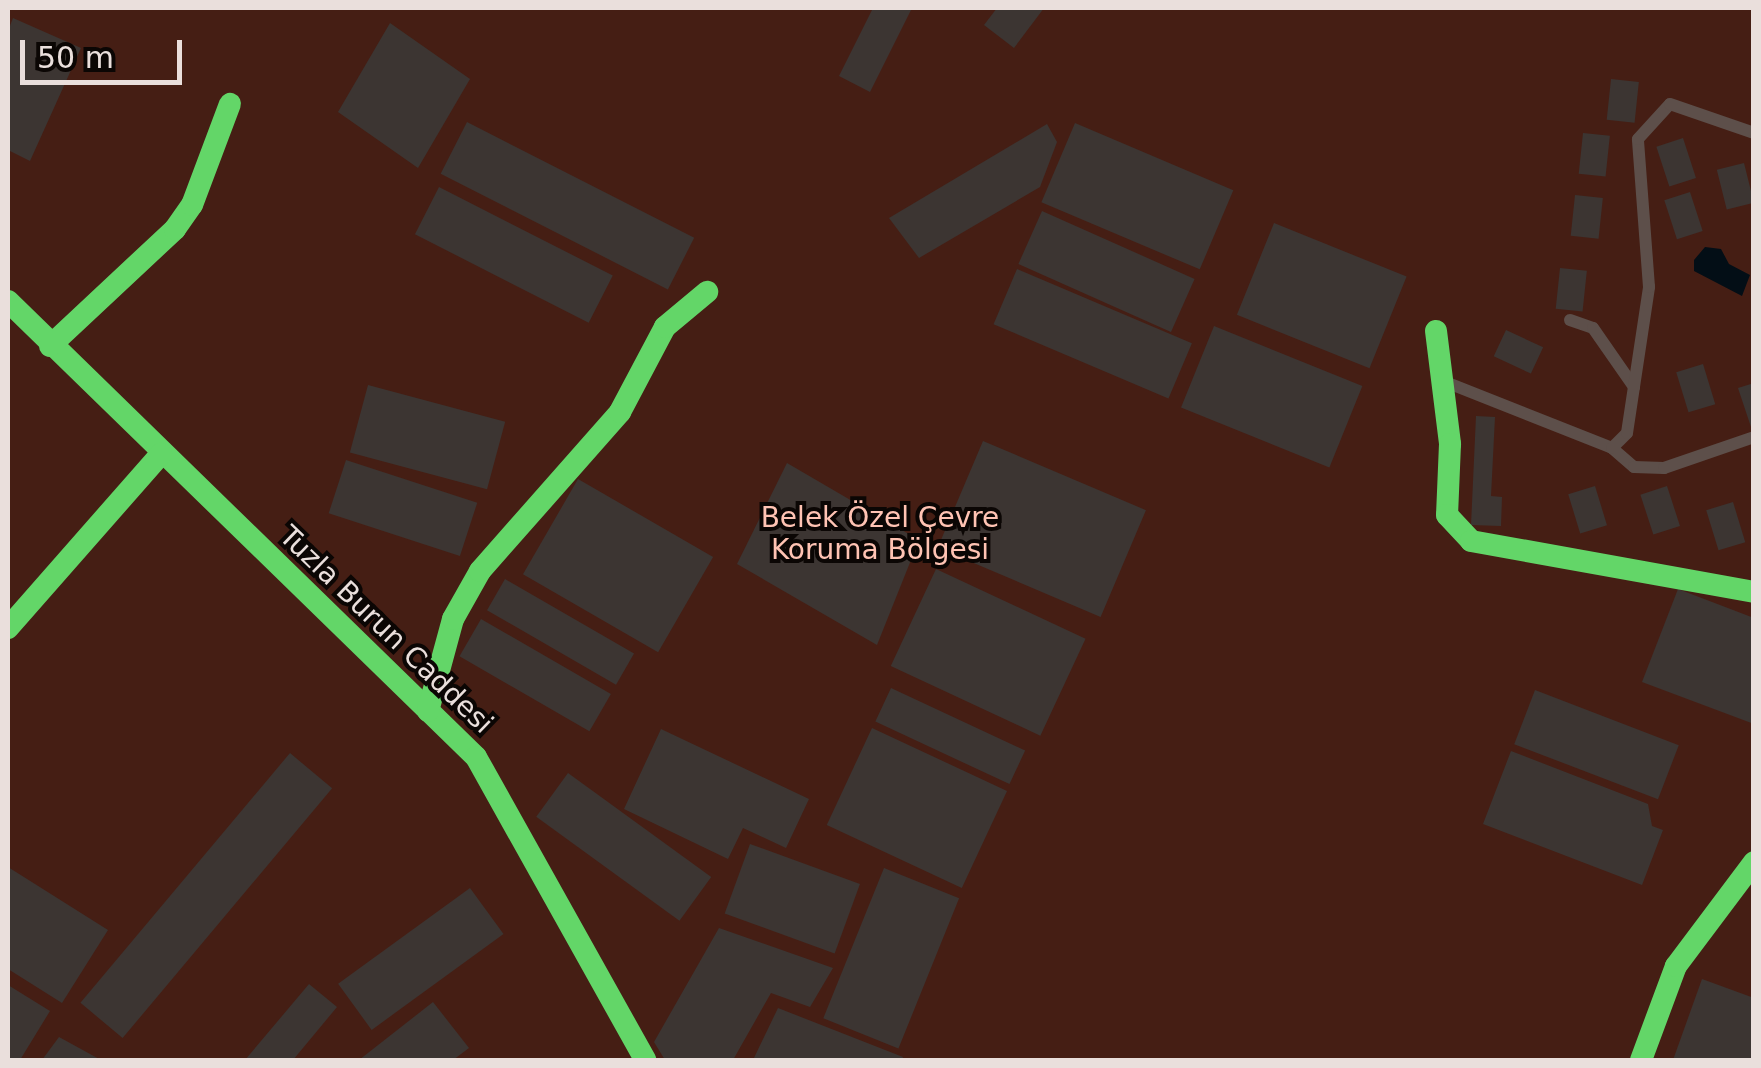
<!DOCTYPE html>
<html>
<head>
<meta charset="utf-8">
<style>
  body { margin:0 }
  #map { position:relative; width:1761px; height:1068px; overflow:hidden; background:#231b18; font-family:"DejaVu Sans",sans-serif }
  div>[style] { position:absolute }
  .green>* { inset:0; background:#451e14; transform-origin:0 0 }
  .water>* { inset:0; background:#030e16 }
  .building>* { inset:0; background:#3c3532; transform-origin:0 0 }
  .lane>* { height:12px; margin:-6px; padding:0 6px; transform-origin:6px; border-radius:6px; background:#5d4f4a }
  .fast>* { height:22px; margin:-11px; padding:0 11px; transform-origin:11px; border-radius:11px; background:#63d668 }
  span { translate:-50% -50%; white-space:nowrap; text-align:center; line-height:1.15; -webkit-text-stroke:8px #0b0604; paint-order:stroke }
  .park-label { font-size:28px; color:#ffc3b3 }
  .street-label { font-size:28px; color:#eadfdc }
  .frame { position:absolute; inset:0; border:10px solid #eadfdc; pointer-events:none }
  .scale { position:absolute; left:20px; top:40px; width:162px; height:45px; box-sizing:border-box; border:5px solid #eadfdc; border-top:0; padding-left:12px; font-size:30px; line-height:35px; white-space:nowrap; color:#eadfdc; -webkit-text-stroke:8px #0b0604; paint-order:stroke }
</style>
</head>
<body>
<div id="map">
  <div class="green">
    <div style="left:8px;top:8px;width:1745px;height:1052px"></div>
  </div>
  <div class="water">
    <div style="clip-path:polygon(1705px 247px,1721px 249px,1729px 264px,1750px 275px,1742px 296px,1694px 271px,1694px 260px)"></div>
  </div>
  <div class="building">
    <div style="clip-path:polygon(873px 8px,912px 8px,870px 92px,839px 76px)"></div>
    <div style="clip-path:polygon(997px 8px,1044px 8px,1014px 48px,984px 25px)"></div>
    <div style="clip-path:polygon(13px 18px,81px 48px,30px 161px,8px 150px,8px 31px)"></div>
    <div style="clip-path:polygon(390px 23px,470px 79px,418px 168px,338px 112px)"></div>
    <div style="left:1611px;top:79px;width:28px;height:41px;rotate:6deg"></div>
    <div style="left:467px;top:122px;width:255px;height:58px;rotate:27deg"></div>
    <div style="left:1075px;top:123px;width:172px;height:86px;rotate:23deg"></div>
    <div style="clip-path:polygon(1047px 124px,1057px 142px,1040px 187px,919px 258px,889px 218px)"></div>
    <div style="left:1583px;top:133px;width:27px;height:41px;rotate:6deg"></div>
    <div style="left:1683px;top:138px;width:42px;height:28px;rotate:72deg"></div>
    <div style="left:1744px;top:163px;width:41px;height:28px;rotate:76deg"></div>
    <div style="left:439px;top:187px;width:195px;height:53px;rotate:27deg"></div>
    <div style="left:1690px;top:192px;width:41px;height:27px;rotate:72deg"></div>
    <div style="left:1575px;top:195px;width:28px;height:41px;rotate:6deg"></div>
    <div style="left:1042px;top:211px;width:167px;height:58px;rotate:24deg"></div>
    <div style="left:1274px;top:223px;width:143px;height:99px;rotate:22deg"></div>
    <div style="left:1560px;top:268px;width:27px;height:41px;rotate:6deg"></div>
    <div style="left:1017px;top:269px;width:190px;height:60px;rotate:23deg"></div>
    <div style="left:1214px;top:326px;width:160px;height:88px;rotate:22deg"></div>
    <div style="left:1506px;top:330px;width:41px;height:29px;rotate:25deg"></div>
    <div style="left:1703px;top:364px;width:42px;height:28px;rotate:73deg"></div>
    <div style="clip-path:polygon(1754px 383px,1754px 426px,1751px 427px,1738px 388px)"></div>
    <div style="left:368px;top:385px;width:142px;height:70px;rotate:15deg"></div>
    <div style="clip-path:polygon(1476px 416px,1495px 417px,1491px 496px,1502px 497px,1501px 526px,1471px 525px)"></div>
    <div style="left:983px;top:441px;width:177px;height:116px;rotate:23deg"></div>
    <div style="left:346px;top:460px;width:138px;height:56px;rotate:18deg"></div>
    <div style="clip-path:polygon(787px 463px,919px 540px,877px 645px,737px 564px)"></div>
    <div style="left:578px;top:479px;width:156px;height:110px;rotate:30deg"></div>
    <div style="left:1595px;top:486px;width:41px;height:28px;rotate:73deg"></div>
    <div style="left:1667px;top:486px;width:42px;height:28px;rotate:72deg"></div>
    <div style="left:1733px;top:502px;width:42px;height:28px;rotate:73deg"></div>
    <div style="left:936px;top:569px;width:165px;height:107px;rotate:25deg"></div>
    <div style="left:505px;top:579px;width:149px;height:36px;rotate:30deg"></div>
    <div style="clip-path:polygon(1678px 589px,1754px 618px,1754px 724px,1642px 682px)"></div>
    <div style="left:481px;top:619px;width:150px;height:43px;rotate:30deg"></div>
    <div style="left:891px;top:688px;width:148px;height:37px;rotate:25deg"></div>
    <div style="left:1535px;top:690px;width:154px;height:58px;rotate:21deg"></div>
    <div style="left:872px;top:728px;width:149px;height:107px;rotate:25deg"></div>
    <div style="clip-path:polygon(661px 729px,809px 799px,786px 848px,743px 828px,728px 859px,624px 809px)"></div>
    <div style="clip-path:polygon(1511px 751px,1648px 804px,1652px 826px,1663px 830px,1642px 885px,1483px 824px)"></div>
    <div style="left:290px;top:753px;width:55px;height:326px;rotate:40deg"></div>
    <div style="left:568px;top:773px;width:177px;height:54px;rotate:36deg"></div>
    <div style="left:750px;top:844px;width:117px;height:74px;rotate:20deg"></div>
    <div style="clip-path:polygon(8px 867px,108px 930px,62px 1003px,8px 969px)"></div>
    <div style="left:884px;top:868px;width:81px;height:162px;rotate:22deg"></div>
    <div style="left:470px;top:888px;width:57px;height:163px;rotate:54deg"></div>
    <div style="clip-path:polygon(719px 928px,833px 968px,810px 1007px,771px 993px,733px 1060px,665px 1060px,654px 1042px)"></div>
    <div style="clip-path:polygon(1702px 979px,1754px 998px,1754px 1060px,1673px 1060px)"></div>
    <div style="clip-path:polygon(309px 984px,337px 1007px,293px 1060px,245px 1060px)"></div>
    <div style="clip-path:polygon(8px 985px,50px 1011px,20px 1060px,8px 1060px)"></div>
    <div style="clip-path:polygon(433px 1002px,469px 1048px,453px 1060px,359px 1060px)"></div>
    <div style="clip-path:polygon(778px 1008px,903px 1057px,902px 1060px,753px 1060px)"></div>
    <div style="clip-path:polygon(59px 1037px,101px 1060px,42px 1060px)"></div>
  </div>
  <div class="lane">
    <div style="left:1570px;top:320px;width:24px;rotate:19deg"></div>
    <div style="left:1593px;top:328px;width:72px;rotate:55.2deg"></div>
    <div style="left:1448px;top:383px;width:176px;rotate:21.6deg"></div>
    <div style="left:1612px;top:448px;width:29px;rotate:41deg"></div>
    <div style="left:1634px;top:467px;width:30px;rotate:2deg"></div>
    <div style="left:1664px;top:468px;width:95px;rotate:-19deg"></div>
    <div style="left:1612px;top:448px;width:21px;rotate:-45deg"></div>
    <div style="left:1627px;top:433px;width:148px;rotate:-81.4deg"></div>
    <div style="left:1649px;top:287px;width:148px;rotate:-94.3deg"></div>
    <div style="left:1638px;top:139px;width:47px;rotate:-47.6deg"></div>
    <div style="left:1670px;top:104px;width:89px;rotate:19deg"></div>
  </div>
  <div class="fast">
    <div style="left:8px;top:301px;width:653px;rotate:44.26deg"></div>
    <div style="left:476px;top:757px;width:347px;rotate:60.8deg"></div>
    <div style="left:1436px;top:331px;width:114px;rotate:82.9deg"></div>
    <div style="left:1450px;top:444px;width:71px;rotate:92.4deg"></div>
    <div style="left:1447px;top:515px;width:35px;rotate:47deg"></div>
    <div style="left:1471px;top:541px;width:288px;rotate:10.2deg"></div>
    <div style="left:50px;top:346px;width:171px;rotate:-43.1deg"></div>
    <div style="left:175px;top:229px;width:29px;rotate:-55deg"></div>
    <div style="left:192px;top:205px;width:108px;rotate:-69.4deg"></div>
    <div style="left:8px;top:628px;width:232px;rotate:-48.7deg"></div>
    <div style="left:428px;top:711px;width:95px;rotate:-74.8deg"></div>
    <div style="left:453px;top:619px;width:55px;rotate:-60.6deg"></div>
    <div style="left:480px;top:571px;width:212px;rotate:-48.6deg"></div>
    <div style="left:620px;top:412px;width:96px;rotate:-62.1deg"></div>
    <div style="left:665px;top:327px;width:55px;rotate:-39.8deg"></div>
    <div style="left:1641px;top:1060px;width:100px;rotate:-69.6deg"></div>
    <div style="left:1676px;top:966px;width:130px;rotate:-53.1deg"></div>
  </div>
  <div class="park-label">
    <span style="left:880px;top:534px">Belek Özel Çevre<br>Koruma Bölgesi</span>
  </div>
  <div class="street-label">
    <span style="left:386px;top:630px;rotate:44deg">Tuzla Burun Caddesi</span>
  </div>
  <div class="frame"></div>
  <div class="scale">50 m</div>
</div>
</body>
</html>
